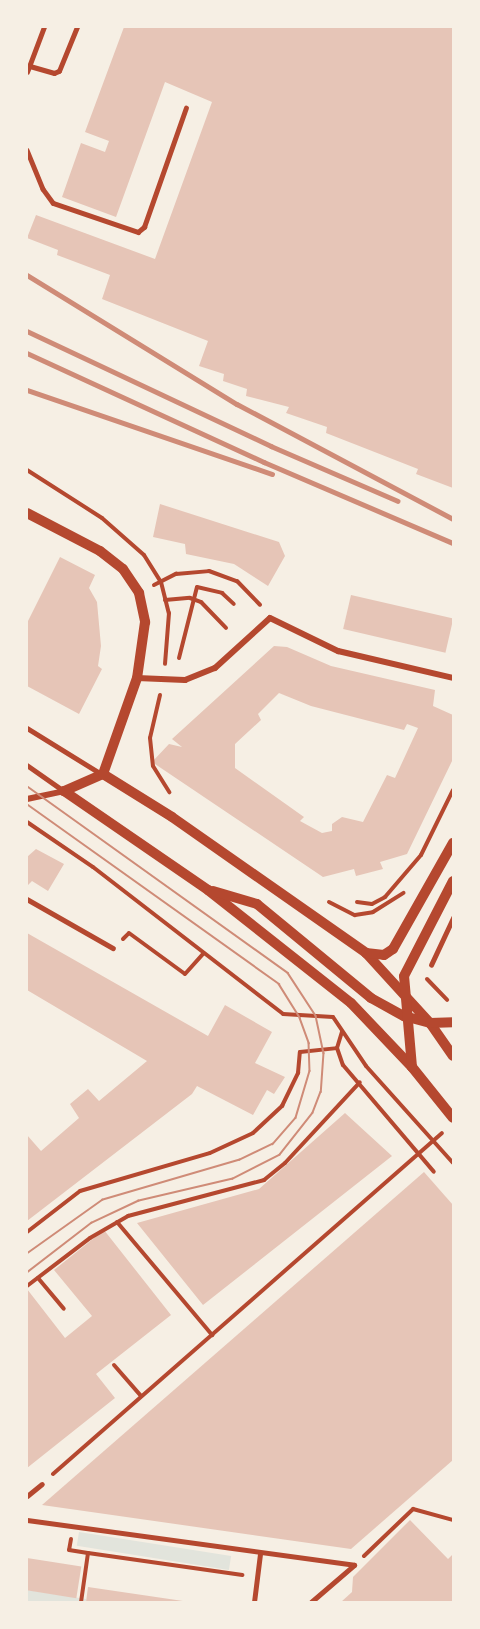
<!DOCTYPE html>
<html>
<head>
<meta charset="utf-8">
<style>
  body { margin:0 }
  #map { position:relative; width:480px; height:1629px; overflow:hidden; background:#f6efe4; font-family:"Golos Text",sans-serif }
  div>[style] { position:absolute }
  .green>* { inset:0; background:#e2e4dc; transform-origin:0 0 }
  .building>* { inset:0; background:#e6c5b7; transform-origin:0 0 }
  .path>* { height:4px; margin:-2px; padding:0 2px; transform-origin:2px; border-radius:2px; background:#b5482f }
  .service>* { height:4.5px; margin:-2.25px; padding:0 2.25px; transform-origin:2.25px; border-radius:2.25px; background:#b5482f }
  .pedestrian>* { height:5px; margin:-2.5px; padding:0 2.5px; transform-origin:2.5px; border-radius:2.5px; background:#b5482f }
  .minor>* { height:6px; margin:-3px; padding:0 3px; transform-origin:3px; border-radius:3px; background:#b5482f }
  .tertiary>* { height:10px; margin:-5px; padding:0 5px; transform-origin:5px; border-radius:5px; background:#b5482f }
  .tram>* { height:1.5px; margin:-0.75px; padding:0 0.75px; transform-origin:0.75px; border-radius:0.75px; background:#cf8b77 }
  .rail>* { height:4.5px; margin:-2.25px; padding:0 2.25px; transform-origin:2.25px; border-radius:2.25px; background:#cf8b77 }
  span { translate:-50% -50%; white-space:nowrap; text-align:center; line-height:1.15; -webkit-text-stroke:4.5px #f6efe4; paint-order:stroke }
  .frame { position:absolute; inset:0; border:28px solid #f6efe4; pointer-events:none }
</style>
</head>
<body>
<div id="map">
  <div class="green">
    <div style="left:79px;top:1532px;width:154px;height:14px;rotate:9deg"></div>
    <div style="clip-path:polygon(27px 1590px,86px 1599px,86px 1602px,27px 1602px)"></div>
  </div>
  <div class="building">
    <div style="clip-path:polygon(124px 27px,453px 27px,453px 488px,416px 474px,418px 469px,326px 433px,327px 427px,286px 413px,289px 407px,246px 396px,247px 389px,223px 381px,224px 374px,199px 366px,208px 341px,102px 299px,110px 275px,57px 255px,58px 250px,27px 238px,36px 215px,155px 259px,212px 102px,165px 82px,116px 217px,62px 197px,81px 143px,105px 152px,109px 141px,85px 132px)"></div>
    <div style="clip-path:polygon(160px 504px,279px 542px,285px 556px,268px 586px,234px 564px,186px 554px,185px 544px,153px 537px)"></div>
    <div style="clip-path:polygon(60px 557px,95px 575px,89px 588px,97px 602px,101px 646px,98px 666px,102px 669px,79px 714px,27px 686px,27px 623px)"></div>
    <div style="left:351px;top:595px;width:105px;height:35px;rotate:13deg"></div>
    <div style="clip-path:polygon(evenodd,274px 646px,287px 647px,331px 666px,435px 690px,433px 706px,453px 715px,453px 759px,407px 854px,380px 862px,383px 869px,356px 876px,354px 869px,323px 877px,152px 762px,169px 744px,182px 747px,172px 739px,274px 646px,279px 693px,311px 706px,404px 730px,407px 724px,418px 728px,395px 778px,387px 775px,363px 822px,342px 817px,332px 824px,332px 831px,322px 833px,300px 821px,304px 817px,235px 768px,235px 744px,261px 720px,258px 714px,279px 693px)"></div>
    <div style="clip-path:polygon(36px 849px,64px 864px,48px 891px,32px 881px,27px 886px,27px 857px)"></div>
    <div style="clip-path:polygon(27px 933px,208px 1036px,225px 1005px,272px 1032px,255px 1063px,285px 1077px,274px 1094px,267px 1090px,253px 1115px,197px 1086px,192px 1094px,27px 1221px,27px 1135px,41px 1151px,79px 1118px,70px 1104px,88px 1089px,99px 1101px,147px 1061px,27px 990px)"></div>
    <div style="clip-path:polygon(345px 1113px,392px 1156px,203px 1305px,137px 1223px,259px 1189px)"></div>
    <div style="clip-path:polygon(424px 1172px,453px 1205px,453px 1460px,351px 1549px,42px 1505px)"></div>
    <div style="clip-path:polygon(104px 1230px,171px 1315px,96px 1374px,115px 1398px,27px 1468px,27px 1289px,65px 1338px,92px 1316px,54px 1270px)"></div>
    <div style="clip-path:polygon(410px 1520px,448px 1559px,453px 1554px,453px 1602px,341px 1602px,352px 1592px,353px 1577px)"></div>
    <div style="left:27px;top:1558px;width:55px;height:32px;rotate:9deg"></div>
    <div style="clip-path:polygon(88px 1587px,183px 1601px,183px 1602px,86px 1602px)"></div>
  </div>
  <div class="path">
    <div style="left:27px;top:470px;width:89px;rotate:32.6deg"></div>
    <div style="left:102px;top:518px;width:56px;rotate:41.4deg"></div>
    <div style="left:144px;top:555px;width:32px;rotate:58deg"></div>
    <div style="left:161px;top:582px;width:32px;rotate:76deg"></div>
    <div style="left:169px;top:613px;width:51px;rotate:94.5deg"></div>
    <div style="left:154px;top:585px;width:25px;rotate:-27deg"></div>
    <div style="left:176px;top:574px;width:33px;rotate:-5deg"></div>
    <div style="left:209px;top:571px;width:30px;rotate:20deg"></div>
    <div style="left:237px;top:581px;width:33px;rotate:46deg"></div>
    <div style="left:165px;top:600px;width:25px;rotate:-5deg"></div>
    <div style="left:190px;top:598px;width:12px;rotate:20deg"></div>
    <div style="left:201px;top:602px;width:36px;rotate:46deg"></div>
    <div style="left:179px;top:658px;width:73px;rotate:-75.8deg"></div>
    <div style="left:197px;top:587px;width:26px;rotate:13deg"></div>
    <div style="left:222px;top:593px;width:16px;rotate:43deg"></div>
    <div style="left:160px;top:695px;width:44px;rotate:103.1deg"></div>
    <div style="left:150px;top:738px;width:28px;rotate:84deg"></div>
    <div style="left:153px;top:766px;width:31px;rotate:58deg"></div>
    <div style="left:27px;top:822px;width:80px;rotate:34.3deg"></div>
    <div style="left:93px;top:867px;width:240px;rotate:37.7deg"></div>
    <div style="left:283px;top:1014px;width:50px;rotate:3.4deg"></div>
    <div style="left:333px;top:1017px;width:59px;rotate:56deg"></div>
    <div style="left:366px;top:1066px;width:130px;rotate:48.1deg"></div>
    <div style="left:329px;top:902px;width:29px;rotate:27deg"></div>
    <div style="left:355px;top:915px;width:18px;rotate:-9deg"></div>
    <div style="left:373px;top:912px;width:36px;rotate:-32deg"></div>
    <div style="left:357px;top:902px;width:15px;rotate:8deg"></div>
    <div style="left:372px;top:904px;width:15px;rotate:-28deg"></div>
    <div style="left:385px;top:897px;width:55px;rotate:-49.4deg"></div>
    <div style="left:421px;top:855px;width:72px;rotate:-63.8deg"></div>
    <div style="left:123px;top:939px;width:8px;rotate:-45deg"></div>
    <div style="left:129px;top:933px;width:69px;rotate:36.2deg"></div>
    <div style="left:185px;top:974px;width:28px;rotate:-48deg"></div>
    <div style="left:427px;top:979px;width:29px;rotate:46deg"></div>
    <div style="left:337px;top:1048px;width:18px;rotate:71deg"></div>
    <div style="left:343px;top:1065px;width:140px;rotate:49.6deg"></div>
    <div style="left:117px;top:1222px;width:148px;rotate:49.9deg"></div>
    <div style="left:27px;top:1232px;width:67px;rotate:-37.7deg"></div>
    <div style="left:80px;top:1191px;width:135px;rotate:-16.3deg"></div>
    <div style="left:210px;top:1153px;width:47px;rotate:-24.9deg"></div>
    <div style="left:253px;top:1133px;width:40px;rotate:-43deg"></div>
    <div style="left:282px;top:1106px;width:37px;rotate:-64deg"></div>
    <div style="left:298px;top:1073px;width:21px;rotate:-85deg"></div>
    <div style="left:300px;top:1052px;width:37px;rotate:-6deg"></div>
    <div style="left:337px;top:1048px;width:17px;rotate:-73deg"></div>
    <div style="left:38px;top:1278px;width:40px;rotate:50deg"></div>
    <div style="left:27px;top:1286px;width:79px;rotate:-37.3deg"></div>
    <div style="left:90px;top:1238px;width:44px;rotate:-30.1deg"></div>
    <div style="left:128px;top:1216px;width:141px;rotate:-14.8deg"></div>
    <div style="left:264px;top:1180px;width:27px;rotate:-39deg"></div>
    <div style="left:285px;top:1163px;width:110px;rotate:-47.2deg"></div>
    <div style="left:114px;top:1365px;width:41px;rotate:48.9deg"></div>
    <div style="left:53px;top:1474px;width:517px;rotate:-41.24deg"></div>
    <div style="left:71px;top:1539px;width:11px;rotate:100deg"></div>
    <div style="left:69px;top:1550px;width:19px;rotate:9deg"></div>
    <div style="left:88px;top:1553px;width:49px;rotate:98.1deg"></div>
    <div style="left:88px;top:1553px;width:156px;rotate:8.1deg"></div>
    <div style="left:364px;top:1556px;width:68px;rotate:-43.8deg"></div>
    <div style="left:413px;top:1509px;width:41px;rotate:15.4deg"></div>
  </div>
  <div class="service">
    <div style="left:30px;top:66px;width:25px;rotate:16deg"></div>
    <div style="left:54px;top:73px;width:5px;rotate:-22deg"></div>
    <div style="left:59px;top:71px;width:48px;rotate:-67.8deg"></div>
    <div style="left:27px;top:72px;width:48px;rotate:-69.3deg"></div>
    <div style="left:27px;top:150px;width:42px;rotate:67.7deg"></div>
    <div style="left:43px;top:189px;width:17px;rotate:54deg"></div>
    <div style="left:53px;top:203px;width:90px;rotate:18.8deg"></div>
    <div style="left:138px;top:232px;width:8px;rotate:-40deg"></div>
    <div style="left:144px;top:227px;width:126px;rotate:-70.6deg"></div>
    <div style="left:27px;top:728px;width:86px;rotate:31.7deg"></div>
    <div style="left:27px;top:765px;width:45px;rotate:35.1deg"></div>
    <div style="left:27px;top:899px;width:99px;rotate:29.7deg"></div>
    <div style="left:431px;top:965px;width:52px;rotate:-64.9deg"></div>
  </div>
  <div class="pedestrian">
    <div style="left:27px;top:1496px;width:19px;rotate:-39deg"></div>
    <div style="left:27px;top:1520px;width:330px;rotate:7.8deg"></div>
    <div style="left:254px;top:1602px;width:48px;rotate:-82.9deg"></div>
    <div style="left:311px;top:1602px;width:57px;rotate:-40.7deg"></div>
  </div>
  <div class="minor">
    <div style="left:137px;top:678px;width:48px;rotate:2.4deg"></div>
    <div style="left:185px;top:680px;width:32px;rotate:-22deg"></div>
    <div style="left:215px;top:668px;width:74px;rotate:-42.3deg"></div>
    <div style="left:270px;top:618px;width:76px;rotate:25.9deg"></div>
    <div style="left:338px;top:651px;width:118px;rotate:13.2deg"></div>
    <div style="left:27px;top:799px;width:38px;rotate:-12deg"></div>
  </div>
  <div class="tertiary">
    <div style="left:27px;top:513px;width:82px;rotate:27.5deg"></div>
    <div style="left:100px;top:551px;width:29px;rotate:38deg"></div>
    <div style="left:123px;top:569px;width:29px;rotate:56deg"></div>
    <div style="left:139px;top:593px;width:30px;rotate:78deg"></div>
    <div style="left:145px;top:622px;width:57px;rotate:98.1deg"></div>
    <div style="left:137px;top:678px;width:102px;rotate:109.5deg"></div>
    <div style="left:103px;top:774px;width:43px;rotate:156.4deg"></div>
    <div style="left:103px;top:774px;width:81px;rotate:31.9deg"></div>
    <div style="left:172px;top:817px;width:237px;rotate:35deg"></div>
    <div style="left:366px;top:953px;width:95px;rotate:47.6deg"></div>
    <div style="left:430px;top:1023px;width:40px;rotate:55.1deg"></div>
    <div style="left:64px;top:791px;width:175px;rotate:34.5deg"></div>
    <div style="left:208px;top:890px;width:182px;rotate:38.3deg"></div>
    <div style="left:351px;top:1003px;width:88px;rotate:46.4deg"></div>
    <div style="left:412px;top:1067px;width:65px;rotate:51.2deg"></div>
    <div style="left:213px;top:891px;width:46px;rotate:16.5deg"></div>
    <div style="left:257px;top:904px;width:148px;rotate:39.5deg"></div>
    <div style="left:371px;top:998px;width:38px;rotate:29deg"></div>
    <div style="left:404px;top:1016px;width:27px;rotate:15deg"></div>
    <div style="left:430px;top:1023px;width:23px;rotate:-2deg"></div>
    <div style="left:366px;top:953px;width:18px;rotate:6deg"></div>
    <div style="left:384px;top:955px;width:11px;rotate:-34deg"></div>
    <div style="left:393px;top:949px;width:122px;rotate:-60.5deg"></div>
    <div style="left:412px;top:1067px;width:91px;rotate:-95deg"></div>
    <div style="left:404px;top:976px;width:107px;rotate:-62.7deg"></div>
  </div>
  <div class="tram">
    <div style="left:27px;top:786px;width:321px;rotate:35.6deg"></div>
    <div style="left:288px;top:973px;width:51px;rotate:56.9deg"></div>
    <div style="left:316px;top:1016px;width:38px;rotate:78deg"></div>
    <div style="left:324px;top:1053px;width:39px;rotate:94deg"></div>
    <div style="left:321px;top:1092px;width:22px;rotate:111deg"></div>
    <div style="left:313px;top:1113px;width:53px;rotate:128.2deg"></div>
    <div style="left:280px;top:1155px;width:53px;rotate:152.9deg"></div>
    <div style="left:233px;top:1179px;width:97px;rotate:166.8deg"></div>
    <div style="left:139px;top:1201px;width:52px;rotate:154.9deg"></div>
    <div style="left:92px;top:1223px;width:82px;rotate:142.4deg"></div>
    <div style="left:27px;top:804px;width:310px;rotate:35.5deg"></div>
    <div style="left:279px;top:984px;width:40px;rotate:58deg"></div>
    <div style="left:300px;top:1018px;width:27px;rotate:70deg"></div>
    <div style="left:309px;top:1043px;width:28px;rotate:88deg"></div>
    <div style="left:310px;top:1071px;width:49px;rotate:106.6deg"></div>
    <div style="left:296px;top:1118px;width:35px;rotate:131deg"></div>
    <div style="left:273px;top:1144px;width:37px;rotate:154deg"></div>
    <div style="left:240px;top:1160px;width:143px;rotate:163.7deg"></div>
    <div style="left:103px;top:1200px;width:93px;rotate:144.6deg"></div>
  </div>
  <div class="rail">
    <div style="left:27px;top:275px;width:246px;rotate:31.6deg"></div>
    <div style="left:237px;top:404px;width:245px;rotate:28deg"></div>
    <div style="left:27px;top:331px;width:270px;rotate:25.2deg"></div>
    <div style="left:271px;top:446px;width:138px;rotate:23.4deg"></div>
    <div style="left:27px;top:353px;width:261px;rotate:24.7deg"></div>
    <div style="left:264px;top:462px;width:206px;rotate:23.2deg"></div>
    <div style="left:27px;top:390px;width:259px;rotate:18.9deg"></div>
  </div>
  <div class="frame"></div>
</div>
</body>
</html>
